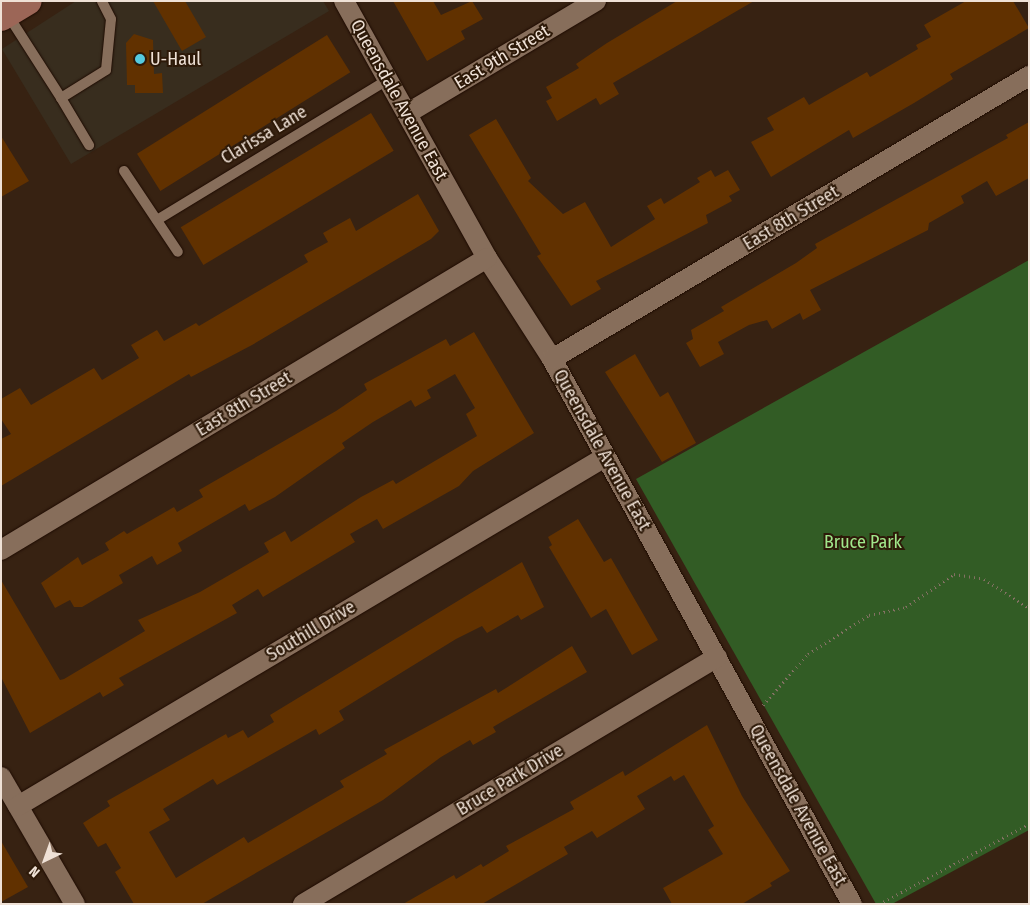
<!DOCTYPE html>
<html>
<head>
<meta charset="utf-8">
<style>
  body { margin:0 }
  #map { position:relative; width:1030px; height:905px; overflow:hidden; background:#372212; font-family:"Fira Sans Condensed",sans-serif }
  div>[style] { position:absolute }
  .commercial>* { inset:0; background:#382d1e }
  .green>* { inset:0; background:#325c25 }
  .building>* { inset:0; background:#613100; transform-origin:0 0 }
  .path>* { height:3px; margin-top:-1.5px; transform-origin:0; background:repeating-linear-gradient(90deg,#837163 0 1px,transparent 0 5px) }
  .roads { filter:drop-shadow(0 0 1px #1e0b00) drop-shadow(0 0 1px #1e0b00) }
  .lane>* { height:10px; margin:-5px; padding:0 5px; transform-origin:5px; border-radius:5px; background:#876e5b }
  .street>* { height:20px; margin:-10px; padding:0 10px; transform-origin:10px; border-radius:10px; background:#876e5b }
  .secondary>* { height:28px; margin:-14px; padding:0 14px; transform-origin:14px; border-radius:14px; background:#9c6657 }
  .dots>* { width:14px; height:14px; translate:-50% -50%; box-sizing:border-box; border:2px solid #2d1908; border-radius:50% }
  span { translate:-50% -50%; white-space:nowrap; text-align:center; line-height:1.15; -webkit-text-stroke:4px #2d1908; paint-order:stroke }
  .street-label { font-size:18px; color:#efe1d6 }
  .poi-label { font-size:18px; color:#efe1d6 }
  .left { translate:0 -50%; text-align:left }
  .park-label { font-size:18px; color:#a1e78b }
  .frame { position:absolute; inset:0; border:2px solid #efe1d6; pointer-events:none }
  .north { position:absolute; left:20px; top:835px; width:50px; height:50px; -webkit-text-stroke:4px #2d1908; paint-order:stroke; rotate:222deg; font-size:14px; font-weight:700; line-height:20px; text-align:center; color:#efe1d6 }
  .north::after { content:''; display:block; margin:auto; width:18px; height:22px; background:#efe1d6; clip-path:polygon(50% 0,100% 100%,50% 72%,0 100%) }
</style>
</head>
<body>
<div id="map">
  <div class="commercial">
    <div style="clip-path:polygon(76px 1px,323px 1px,329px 11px,71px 164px,2px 49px)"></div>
  </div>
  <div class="green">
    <div style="clip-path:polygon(1029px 260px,1029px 830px,892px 904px,876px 904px,636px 479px)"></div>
  </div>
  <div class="building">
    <div style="clip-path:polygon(153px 1px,185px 1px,206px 37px,182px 51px)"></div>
    <div style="clip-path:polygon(393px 1px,433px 1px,441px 15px,472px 1px,483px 19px,461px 31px,465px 39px,427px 61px)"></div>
    <div style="clip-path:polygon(677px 1px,754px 1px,613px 83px,619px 94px,600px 105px,596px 98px,557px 121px,546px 101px,552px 98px,546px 87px,579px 68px,576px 64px,607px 43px)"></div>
    <div style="clip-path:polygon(966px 1px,1013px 1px,1029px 28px,950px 74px,953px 79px,914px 103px,853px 138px,849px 130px,771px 177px,751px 142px,774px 130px,767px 118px,804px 97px,809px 105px,867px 72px,870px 77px,918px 49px,916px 45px,931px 37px,924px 25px)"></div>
    <div style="clip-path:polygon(134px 34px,153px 40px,154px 74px,162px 73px,163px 93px,135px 93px,135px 85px,127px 85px,126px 43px)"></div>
    <div style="left:327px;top:35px;width:44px;height:224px;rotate:58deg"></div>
    <div style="left:371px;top:113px;width:44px;height:222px;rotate:59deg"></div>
    <div style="clip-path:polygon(496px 119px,531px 178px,528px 181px,563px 214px,585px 202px,611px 247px,655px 219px,647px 206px,661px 198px,664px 204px,700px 182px,697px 178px,711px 170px,715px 177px,728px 170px,740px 190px,729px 196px,732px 201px,706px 215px,708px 223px,596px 281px,601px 289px,571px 306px,537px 256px,541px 254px,469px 135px)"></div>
    <div style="clip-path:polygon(1029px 122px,1029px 178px,996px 196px,987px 181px,961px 196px,964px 203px,929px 223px,928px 230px,810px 290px,821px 310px,803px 320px,800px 313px,772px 329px,767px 320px,749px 325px,718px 342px,724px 354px,700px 367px,686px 343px,693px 339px,691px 330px,724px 311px,721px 307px,796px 263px,817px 248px,815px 244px,1008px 138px,1006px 135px)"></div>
    <div style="clip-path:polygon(1px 136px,29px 181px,1px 197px)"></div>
    <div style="clip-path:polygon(418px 194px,439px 231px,431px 239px,252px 345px,191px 377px,189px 374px,1px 486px,1px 439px,11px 434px,1px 419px,1px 399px,20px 388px,31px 405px,94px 368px,102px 380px,139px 358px,131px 345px,157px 330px,164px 341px,196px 323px,199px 326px,308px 262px,304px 255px,328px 242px,323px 233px,350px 218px,356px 231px)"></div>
    <div style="clip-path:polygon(474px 332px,534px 433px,473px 471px,459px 486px,383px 529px,377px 519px,350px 534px,355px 542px,263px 597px,258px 589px,232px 605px,237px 613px,119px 678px,124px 685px,103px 697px,100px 692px,30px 733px,1px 677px,1px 580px,60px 680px,64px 679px,145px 631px,138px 620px,200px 592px,269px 552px,264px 543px,285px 531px,291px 542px,361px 497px,393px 480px,396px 484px,477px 436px,466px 414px,475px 408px,455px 374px,427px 390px,431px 398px,415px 407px,411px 400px,373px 422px,342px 443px,345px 448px,275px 497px,249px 511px,245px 504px,178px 543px,182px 551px,157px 565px,152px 556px,119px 575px,123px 583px,82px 607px,74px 607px,70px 600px,55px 608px,41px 583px,78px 557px,82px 565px,109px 550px,105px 543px,124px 531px,127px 534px,174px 507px,177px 512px,203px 497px,199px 490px,336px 411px,367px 390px,364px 384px,446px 339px,450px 346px)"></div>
    <div style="clip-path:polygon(635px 354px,660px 397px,668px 392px,696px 443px,662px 462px,605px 372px)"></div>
    <div style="clip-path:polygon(578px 519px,604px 562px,611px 558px,658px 640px,632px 655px,606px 609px,591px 618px,549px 547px,552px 545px,548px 537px)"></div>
    <div style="clip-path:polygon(522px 562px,544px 607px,521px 620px,518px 615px,487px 633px,482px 626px,456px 639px,339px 711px,344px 720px,319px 735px,316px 729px,217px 785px,213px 779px,163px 809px,170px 820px,149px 832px,176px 878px,244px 837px,248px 843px,344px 787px,340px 781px,387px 754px,384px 750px,496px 689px,498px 693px,572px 646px,587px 672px,493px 727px,496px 732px,473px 745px,470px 740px,441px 757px,383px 800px,202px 904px,134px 904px,115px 872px,121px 868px,106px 843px,98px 847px,83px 823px,110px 806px,107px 801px,226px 734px,228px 738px,243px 730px,248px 738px,274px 722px,270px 715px)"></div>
    <div style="clip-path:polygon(707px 725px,742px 796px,790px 871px,770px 883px,772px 886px,742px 904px,672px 904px,663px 888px,723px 854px,708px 830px,714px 826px,684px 775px,674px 781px,671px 776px,637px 796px,645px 809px,597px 838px,592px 831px,564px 847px,568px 854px,482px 904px,403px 904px,454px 875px,456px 879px,481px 864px,483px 867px,509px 851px,506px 846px,574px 809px,570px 802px,623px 771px,625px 776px)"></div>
    <div style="clip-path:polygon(1px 841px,28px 887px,1px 902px)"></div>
  </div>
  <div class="path">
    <div style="left:763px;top:705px;width:68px;rotate:-48.6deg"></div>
    <div style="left:808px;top:654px;width:72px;rotate:-32.6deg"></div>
    <div style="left:869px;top:615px;width:38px;rotate:-12deg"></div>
    <div style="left:906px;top:607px;width:58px;rotate:-34.5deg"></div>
    <div style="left:954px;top:574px;width:30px;rotate:9deg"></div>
    <div style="left:984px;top:579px;width:54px;rotate:32.8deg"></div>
    <div style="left:879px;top:904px;width:170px;rotate:-28.1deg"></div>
  </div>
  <div class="roads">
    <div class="lane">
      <div style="left:8px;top:15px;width:98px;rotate:57.4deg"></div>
      <div style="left:61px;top:98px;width:53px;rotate:-31.9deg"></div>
      <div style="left:106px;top:70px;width:51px;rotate:-84.4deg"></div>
      <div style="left:111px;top:19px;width:20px;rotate:-117deg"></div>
      <div style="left:61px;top:98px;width:55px;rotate:59.2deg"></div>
      <div style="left:124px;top:171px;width:97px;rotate:56.3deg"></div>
      <div style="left:157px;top:220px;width:271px;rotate:-31.3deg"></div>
    </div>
    <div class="street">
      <div style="left:344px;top:1px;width:294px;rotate:60.9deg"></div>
      <div style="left:487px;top:258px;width:120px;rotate:57.2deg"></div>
      <div style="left:552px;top:359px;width:622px;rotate:61.17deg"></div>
      <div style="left:408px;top:113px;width:219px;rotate:-30.8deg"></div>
      <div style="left:552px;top:359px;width:555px;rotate:-30.68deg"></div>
      <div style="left:1px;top:550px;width:567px;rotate:-31deg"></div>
      <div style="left:1px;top:777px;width:147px;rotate:59.8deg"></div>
      <div style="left:18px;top:806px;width:683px;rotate:-30.73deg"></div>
      <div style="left:303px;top:904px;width:482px;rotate:-30.8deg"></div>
    </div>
    <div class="secondary">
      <div style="left:1px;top:17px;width:31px;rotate:-31deg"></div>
    </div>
  </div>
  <div class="dots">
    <div style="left:140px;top:59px;background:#55cadf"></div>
  </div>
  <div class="street-label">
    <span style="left:502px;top:57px;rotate:-31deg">East 9th Street</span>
    <span style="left:399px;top:100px;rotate:61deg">Queensdale Avenue East</span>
    <span style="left:264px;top:135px;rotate:-31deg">Clarissa Lane</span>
    <span style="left:791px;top:218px;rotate:-31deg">East 8th Street</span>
    <span style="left:244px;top:404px;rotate:-31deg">East 8th Street</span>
    <span style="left:602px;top:450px;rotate:61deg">Queensdale Avenue East</span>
    <span style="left:311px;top:631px;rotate:-31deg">Southill Drive</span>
    <span style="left:510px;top:780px;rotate:-31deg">Bruce Park Drive</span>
    <span style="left:798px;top:805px;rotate:61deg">Queensdale Avenue East</span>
  </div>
  <div class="poi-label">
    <span class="left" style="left:150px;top:59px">U-Haul</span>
  </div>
  <div class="park-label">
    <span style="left:863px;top:542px">Bruce Park</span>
  </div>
  <div class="frame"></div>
  <div class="north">N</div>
</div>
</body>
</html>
